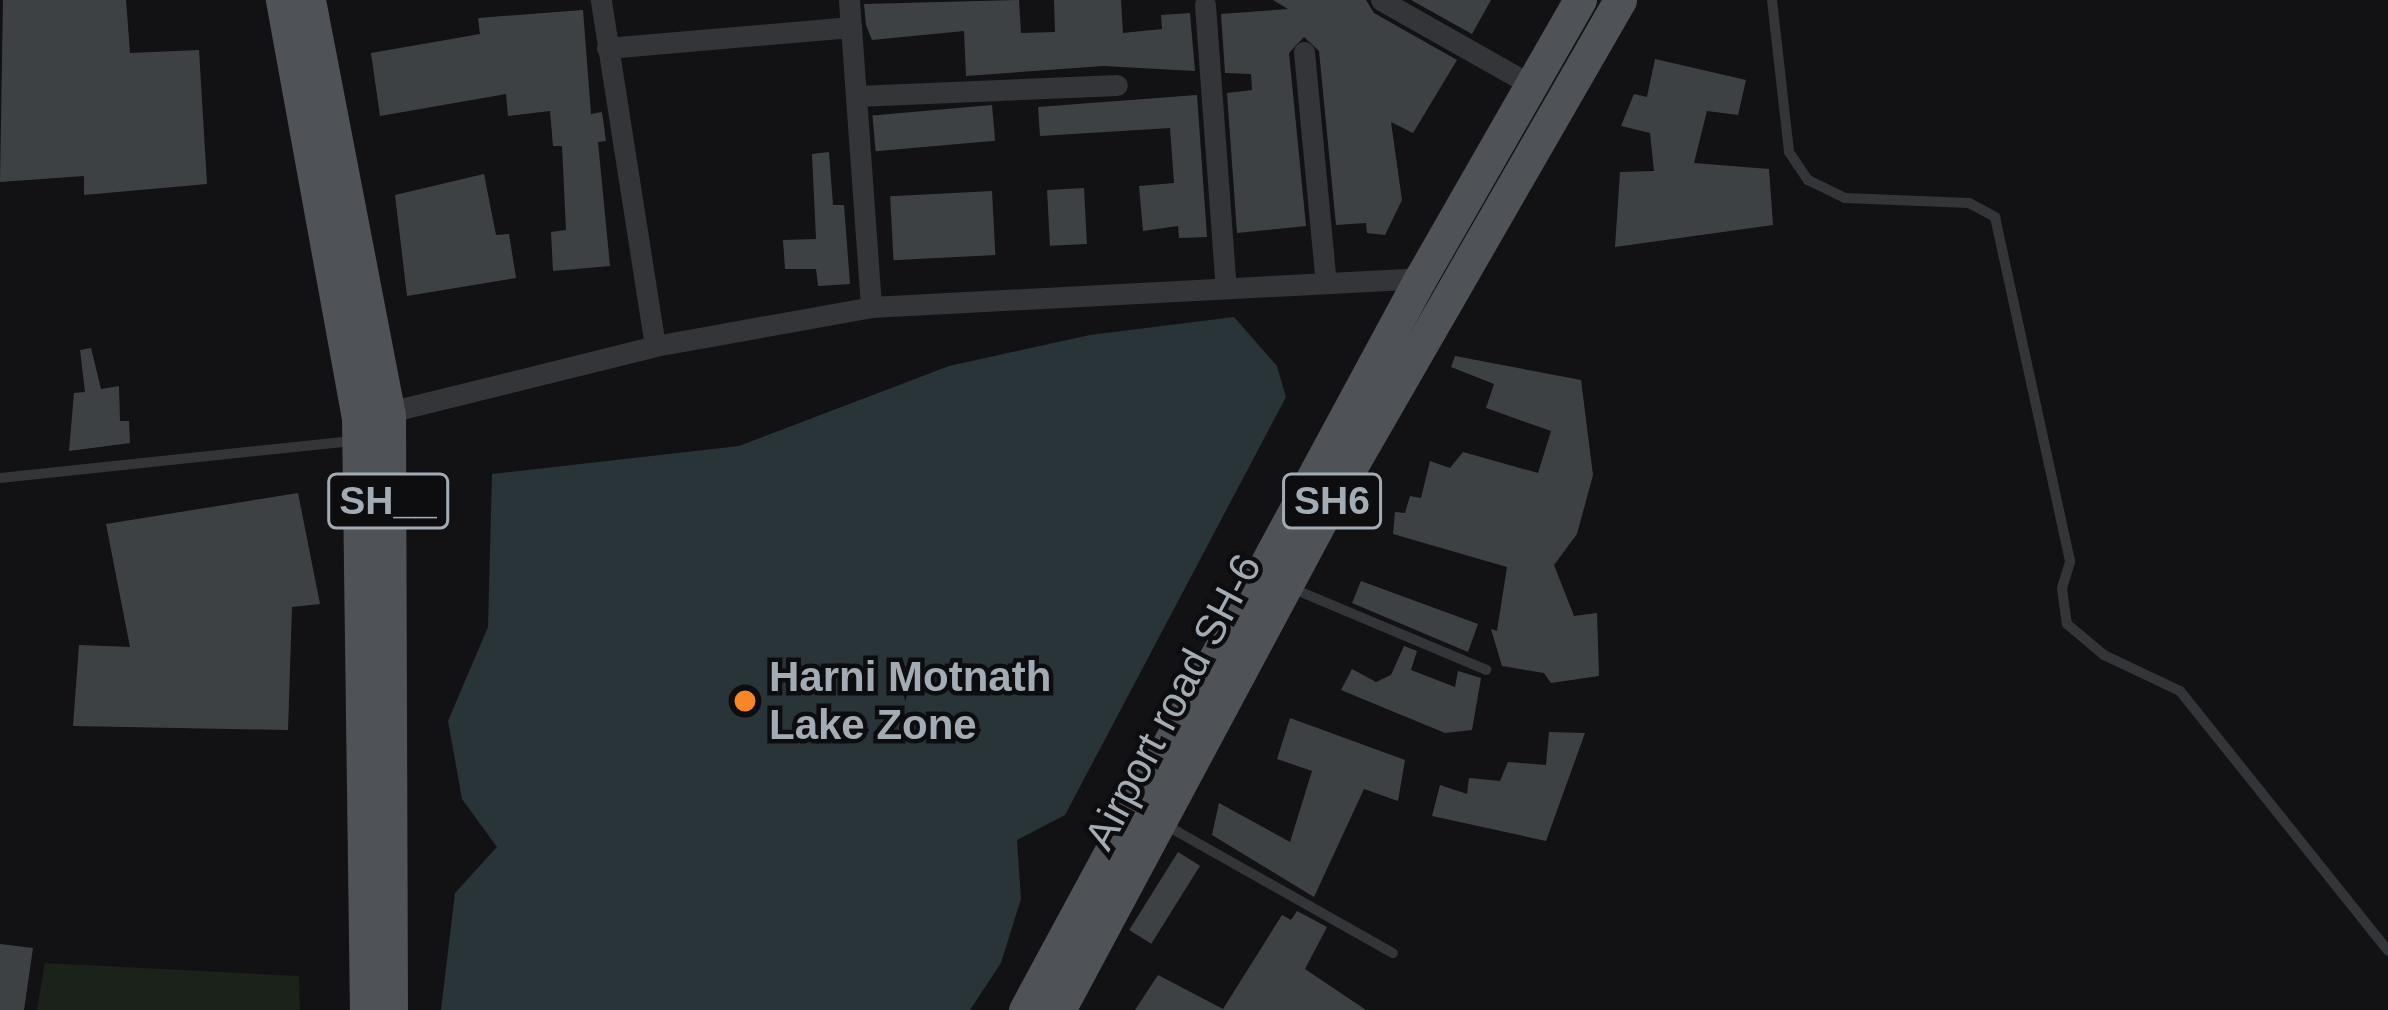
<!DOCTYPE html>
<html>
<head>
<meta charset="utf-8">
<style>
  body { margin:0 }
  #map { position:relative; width:2388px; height:1010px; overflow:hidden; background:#121214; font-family:Arial,sans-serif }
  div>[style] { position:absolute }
  .green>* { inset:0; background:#1a221a }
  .water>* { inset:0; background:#283438 }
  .building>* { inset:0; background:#3e4144; transform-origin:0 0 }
  .lane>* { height:10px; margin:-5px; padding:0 5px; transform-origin:5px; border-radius:5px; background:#333539 }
  .street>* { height:21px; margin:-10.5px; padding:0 10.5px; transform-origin:10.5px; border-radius:10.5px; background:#333539 }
  .primary>* { height:33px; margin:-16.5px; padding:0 16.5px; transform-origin:16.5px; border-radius:16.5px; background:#4f5358 }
  .dots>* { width:33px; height:33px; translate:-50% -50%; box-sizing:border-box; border:6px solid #0d0d0f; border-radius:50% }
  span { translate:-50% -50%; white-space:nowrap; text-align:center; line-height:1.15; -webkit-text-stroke:9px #0d0d0f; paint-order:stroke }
  .shield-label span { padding:3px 9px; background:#0d0d0f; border:3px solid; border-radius:9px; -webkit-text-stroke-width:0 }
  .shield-label { font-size:39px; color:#a3acb5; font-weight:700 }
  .poi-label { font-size:42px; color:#a3acb5; font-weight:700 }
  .left { translate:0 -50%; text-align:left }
  .street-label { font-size:42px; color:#a3acb5 }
</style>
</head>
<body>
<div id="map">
  <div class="green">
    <div style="clip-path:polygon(45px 963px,299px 976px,300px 1010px,37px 1010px)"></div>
  </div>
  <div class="water">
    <div style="clip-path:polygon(1234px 317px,1277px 366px,1286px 397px,1065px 815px,1017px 840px,1021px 899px,1001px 963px,970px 1010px,441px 1010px,455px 893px,497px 847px,462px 799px,448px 721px,488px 627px,492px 474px,739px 446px,949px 366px,1090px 335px)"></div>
  </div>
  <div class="building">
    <div style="clip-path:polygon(3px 0,126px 0,130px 53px,199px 50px,207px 184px,84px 195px,84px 176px,0 182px)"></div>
    <div style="clip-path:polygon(1019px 0,1021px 33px,1055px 32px,1054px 0,1121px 0,1123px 33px,1162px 29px,1161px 15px,1190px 13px,1195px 71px,1103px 66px,966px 76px,964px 31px,872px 40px,866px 25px,864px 4px)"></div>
    <div style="clip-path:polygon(1273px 0,1366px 0,1374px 13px,1457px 60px,1413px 133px,1391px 122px,1402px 200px,1385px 235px,1367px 233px,1366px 223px,1336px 225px,1319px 51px,1304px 37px,1289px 53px,1306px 226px,1237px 233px,1227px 93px,1252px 90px,1251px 74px,1225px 73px,1221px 14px,1288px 9px)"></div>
    <div style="clip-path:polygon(1411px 0,1491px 0,1472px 34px)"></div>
    <div style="clip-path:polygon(583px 10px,591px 114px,602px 112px,606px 141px,598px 142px,610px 266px,553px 271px,551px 232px,566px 230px,562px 146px,553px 146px,550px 111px,508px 116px,506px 94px,380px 116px,371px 53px,480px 34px,478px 18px)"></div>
    <div style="clip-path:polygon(1655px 59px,1746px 80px,1738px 115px,1707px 111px,1694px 163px,1769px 169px,1773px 225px,1615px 247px,1620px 172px,1654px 171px,1650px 133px,1621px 126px,1634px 94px,1647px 97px)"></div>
    <div style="clip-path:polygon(1197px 95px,1207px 237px,1179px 238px,1178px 226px,1143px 231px,1139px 186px,1174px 183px,1170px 128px,1040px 136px,1038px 107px)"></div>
    <div style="left:992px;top:105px;width:36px;height:120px;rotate:85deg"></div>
    <div style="clip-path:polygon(829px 152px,833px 205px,844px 205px,850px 284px,818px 286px,816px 269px,785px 269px,783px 240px,816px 239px,812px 154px)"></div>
    <div style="clip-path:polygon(484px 174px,496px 235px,509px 234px,516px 278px,407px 296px,395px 195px)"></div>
    <div style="left:1084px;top:188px;width:56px;height:37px;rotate:87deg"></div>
    <div style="left:992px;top:191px;width:64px;height:102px;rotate:87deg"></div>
    <div style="clip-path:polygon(91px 348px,101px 389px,119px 386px,120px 421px,129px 421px,130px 443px,69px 451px,74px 393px,85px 392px,80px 350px)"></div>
    <div style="clip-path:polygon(1455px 356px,1581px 380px,1593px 475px,1577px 534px,1554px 565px,1574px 616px,1597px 613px,1599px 676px,1551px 683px,1544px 673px,1502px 666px,1491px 629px,1497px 631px,1507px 567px,1393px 534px,1395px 512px,1405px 513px,1410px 496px,1421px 498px,1430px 461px,1450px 468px,1463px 452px,1538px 473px,1551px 431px,1486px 408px,1494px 384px,1451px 367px)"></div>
    <div style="clip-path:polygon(298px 493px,320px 604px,292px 607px,288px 730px,73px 726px,79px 645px,130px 647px,106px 524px)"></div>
    <div style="clip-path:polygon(1361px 581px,1478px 624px,1468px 652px,1352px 603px)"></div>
    <div style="clip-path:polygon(1404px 646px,1417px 651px,1411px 670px,1455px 687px,1458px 671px,1481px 678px,1472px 730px,1445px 733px,1341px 690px,1352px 669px,1376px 682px,1391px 675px)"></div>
    <div style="clip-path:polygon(1290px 718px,1405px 760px,1398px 801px,1364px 789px,1314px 897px,1212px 835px,1219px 803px,1290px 842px,1312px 771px,1277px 759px)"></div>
    <div style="clip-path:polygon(1549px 732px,1585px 733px,1546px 841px,1432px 816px,1440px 785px,1467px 794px,1469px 778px,1500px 781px,1508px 762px,1546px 765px)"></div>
    <div style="left:1178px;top:852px;width:26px;height:92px;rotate:32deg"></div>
    <div style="clip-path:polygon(1297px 911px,1327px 927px,1305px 969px,1366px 1010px,1135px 1010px,1158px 975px,1223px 1009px,1282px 915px,1291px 920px)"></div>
    <div style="clip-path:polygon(0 944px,33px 948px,24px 1010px,0 1010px)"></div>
  </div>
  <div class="lane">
    <div style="left:1772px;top:0;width:153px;rotate:83.6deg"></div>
    <div style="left:1789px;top:152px;width:34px;rotate:56deg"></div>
    <div style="left:1808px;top:180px;width:41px;rotate:25.9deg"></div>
    <div style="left:1845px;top:198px;width:124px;rotate:2.3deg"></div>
    <div style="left:1969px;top:203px;width:30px;rotate:28deg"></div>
    <div style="left:1995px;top:217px;width:353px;rotate:77.7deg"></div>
    <div style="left:2070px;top:562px;width:28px;rotate:107deg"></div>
    <div style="left:2062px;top:589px;width:35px;rotate:82deg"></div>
    <div style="left:2067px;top:624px;width:48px;rotate:40deg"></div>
    <div style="left:2104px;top:655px;width:84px;rotate:25.3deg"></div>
    <div style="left:2180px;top:691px;width:333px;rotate:51.3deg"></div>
    <div style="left:0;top:478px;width:357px;rotate:-6deg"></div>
    <div style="left:1289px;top:587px;width:214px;rotate:22.8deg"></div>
    <div style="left:1162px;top:823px;width:265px;rotate:29.4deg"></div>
  </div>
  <div class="street">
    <div style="left:849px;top:0;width:27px;rotate:86deg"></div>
    <div style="left:1381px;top:0;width:172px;rotate:29.5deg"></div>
    <div style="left:1205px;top:5px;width:284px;rotate:85.8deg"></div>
    <div style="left:607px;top:48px;width:245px;rotate:-4.9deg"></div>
    <div style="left:851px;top:27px;width:281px;rotate:85.9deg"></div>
    <div style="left:871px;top:307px;width:555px;rotate:-3deg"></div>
    <div style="left:1304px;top:52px;width:232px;rotate:84.6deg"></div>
    <div style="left:856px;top:96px;width:261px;rotate:-2.4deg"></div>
    <div style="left:655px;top:346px;width:219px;rotate:-10.2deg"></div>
    <div style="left:377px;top:415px;width:286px;rotate:-13.9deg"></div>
    <div style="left:655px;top:346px;width:350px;rotate:-98.9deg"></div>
  </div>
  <div class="primary">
    <div style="left:282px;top:0;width:424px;rotate:79.7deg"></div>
    <div style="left:358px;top:417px;width:593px;rotate:89.23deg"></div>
    <div style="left:309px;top:0;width:422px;rotate:79.1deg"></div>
    <div style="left:389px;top:414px;width:596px;rotate:89.81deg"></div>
    <div style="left:1025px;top:1010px;width:831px;rotate:-61.62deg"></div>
    <div style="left:1420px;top:279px;width:322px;rotate:-60.2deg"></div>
    <div style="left:1059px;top:1010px;width:578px;rotate:-61.84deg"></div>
    <div style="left:1332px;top:500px;width:577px;rotate:-60.06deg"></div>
  </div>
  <div class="dots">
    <div style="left:745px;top:701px;background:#f98625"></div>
  </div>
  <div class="shield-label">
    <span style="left:388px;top:501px">SH__</span>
    <span style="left:1332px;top:501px">SH6</span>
  </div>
  <div class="poi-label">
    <span class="left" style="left:769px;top:701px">Harni Motnath<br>Lake Zone</span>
  </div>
  <div class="street-label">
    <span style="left:1173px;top:702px;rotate:-62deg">Airport road SH-6</span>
  </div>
</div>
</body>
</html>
